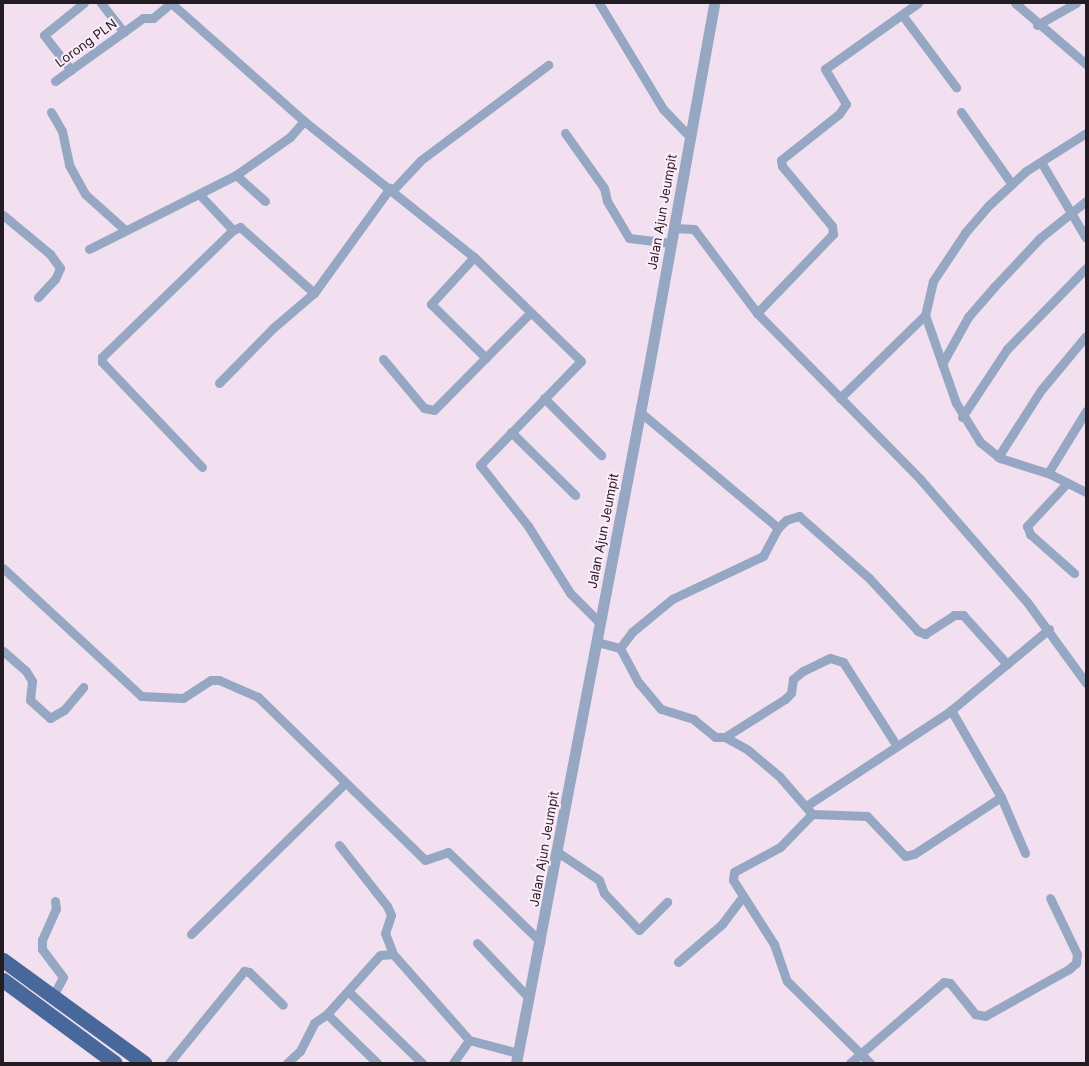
<!DOCTYPE html>
<html>
<head>
<meta charset="utf-8">
<style>
  body { margin:0 }
  #map { position:relative; width:1089px; height:1066px; overflow:hidden; background:#f2dff0; font-family:Inter,sans-serif }
  div>[style] { position:absolute }
  .minor>* { height:9px; margin:-4.5px; padding:0 4.5px; transform-origin:4.5px; border-radius:4.5px; background:#96a7c3 }
  .tertiary>* { height:11px; margin:-5.5px; padding:0 5.5px; transform-origin:5.5px; border-radius:5.5px; background:#96a7c3 }
  .trunk>* { height:15px; margin:-7.5px; padding:0 7.5px; transform-origin:7.5px; border-radius:7.5px; background:#48689c }
  span { translate:-50% -50%; white-space:nowrap; text-align:center; line-height:1.15; -webkit-text-stroke:4px #fdedfb; paint-order:stroke }
  .street-label { font-size:13px; color:#231c23 }
  .frame { position:absolute; inset:0; border:4px solid #231c23; pointer-events:none }
</style>
</head>
<body>
<div id="map">
  <div class="minor">
    <div style="left:101px;top:3px;width:37px;rotate:52deg"></div>
    <div style="left:171px;top:3px;width:178px;rotate:41.6deg"></div>
    <div style="left:304px;top:121px;width:218px;rotate:38.7deg"></div>
    <div style="left:474px;top:257px;width:149px;rotate:44.2deg"></div>
    <div style="left:581px;top:361px;width:145px;rotate:134.2deg"></div>
    <div style="left:480px;top:465px;width:78px;rotate:51.8deg"></div>
    <div style="left:528px;top:526px;width:79px;rotate:57.9deg"></div>
    <div style="left:570px;top:593px;width:42px;rotate:45deg"></div>
    <div style="left:599px;top:3px;width:124px;rotate:58.9deg"></div>
    <div style="left:663px;top:109px;width:37px;rotate:46deg"></div>
    <div style="left:1015px;top:3px;width:94px;rotate:40.7deg"></div>
    <div style="left:903px;top:16px;width:89px;rotate:53.3deg"></div>
    <div style="left:1037px;top:25px;width:45px;rotate:-29.4deg"></div>
    <div style="left:71px;top:70px;width:44px;rotate:-127.6deg"></div>
    <div style="left:44px;top:35px;width:51px;rotate:-38.7deg"></div>
    <div style="left:55px;top:81px;width:108px;rotate:-35.6deg"></div>
    <div style="left:143px;top:18px;width:10px"></div>
    <div style="left:153px;top:18px;width:23px;rotate:-40deg"></div>
    <div style="left:51px;top:112px;width:22px;rotate:60deg"></div>
    <div style="left:62px;top:131px;width:35px;rotate:78deg"></div>
    <div style="left:69px;top:165px;width:33px;rotate:61deg"></div>
    <div style="left:85px;top:194px;width:52px;rotate:41.9deg"></div>
    <div style="left:961px;top:112px;width:87px;rotate:54.8deg"></div>
    <div style="left:565px;top:133px;width:67px;rotate:54.7deg"></div>
    <div style="left:604px;top:188px;width:13px;rotate:77deg"></div>
    <div style="left:607px;top:201px;width:43px;rotate:59.3deg"></div>
    <div style="left:629px;top:238px;width:42px;rotate:6.8deg"></div>
    <div style="left:1086px;top:133px;width:71px;rotate:147.7deg"></div>
    <div style="left:1026px;top:171px;width:50px;rotate:137.4deg"></div>
    <div style="left:989px;top:205px;width:37px;rotate:131deg"></div>
    <div style="left:965px;top:233px;width:58px;rotate:123.7deg"></div>
    <div style="left:933px;top:281px;width:35px;rotate:103deg"></div>
    <div style="left:925px;top:315px;width:93px;rotate:70.6deg"></div>
    <div style="left:956px;top:403px;width:46px;rotate:58.4deg"></div>
    <div style="left:980px;top:442px;width:26px;rotate:39deg"></div>
    <div style="left:1000px;top:458px;width:52px;rotate:17.7deg"></div>
    <div style="left:1050px;top:474px;width:40px;rotate:26.6deg"></div>
    <div style="left:1041px;top:162px;width:88px;rotate:59.4deg"></div>
    <div style="left:236px;top:175px;width:39px;rotate:42deg"></div>
    <div style="left:392px;top:191px;width:42px;rotate:-46.9deg"></div>
    <div style="left:421px;top:160px;width:159px;rotate:-36.8deg"></div>
    <div style="left:199px;top:194px;width:50px;rotate:46.6deg"></div>
    <div style="left:233px;top:230px;width:8px;rotate:-23deg"></div>
    <div style="left:240px;top:227px;width:99px;rotate:41.7deg"></div>
    <div style="left:3px;top:215px;width:61px;rotate:39.7deg"></div>
    <div style="left:50px;top:254px;width:17px;rotate:54deg"></div>
    <div style="left:60px;top:268px;width:12px;rotate:114deg"></div>
    <div style="left:55px;top:279px;width:25px;rotate:133deg"></div>
    <div style="left:675px;top:228px;width:19px;rotate:3deg"></div>
    <div style="left:694px;top:229px;width:105px;rotate:53.1deg"></div>
    <div style="left:757px;top:313px;width:233px;rotate:45.5deg"></div>
    <div style="left:920px;top:479px;width:163px;rotate:49deg"></div>
    <div style="left:1027px;top:602px;width:100px;rotate:53.9deg"></div>
    <div style="left:89px;top:249px;width:165px;rotate:-26.7deg"></div>
    <div style="left:236px;top:175px;width:66px;rotate:-35.1deg"></div>
    <div style="left:290px;top:137px;width:21px;rotate:-49deg"></div>
    <div style="left:474px;top:257px;width:64px;rotate:132.5deg"></div>
    <div style="left:431px;top:304px;width:77px;rotate:44.5deg"></div>
    <div style="left:757px;top:313px;width:110px;rotate:-46.1deg"></div>
    <div style="left:833px;top:234px;width:8px;rotate:-97deg"></div>
    <div style="left:832px;top:226px;width:78px;rotate:-129.8deg"></div>
    <div style="left:782px;top:166px;width:6px;rotate:-99deg"></div>
    <div style="left:781px;top:160px;width:74px;rotate:-38.4deg"></div>
    <div style="left:839px;top:114px;width:12px;rotate:-55deg"></div>
    <div style="left:846px;top:104px;width:41px;rotate:-121deg"></div>
    <div style="left:825px;top:69px;width:114px;rotate:-35.4deg"></div>
    <div style="left:383px;top:359px;width:64px;rotate:50.1deg"></div>
    <div style="left:424px;top:408px;width:10px;rotate:11deg"></div>
    <div style="left:434px;top:410px;width:136px;rotate:-45.3deg"></div>
    <div style="left:942px;top:364px;width:54px;rotate:-61deg"></div>
    <div style="left:968px;top:317px;width:40px;rotate:-49deg"></div>
    <div style="left:994px;top:287px;width:67px;rotate:-46.8deg"></div>
    <div style="left:1040px;top:238px;width:59px;rotate:-38.8deg"></div>
    <div style="left:219px;top:383px;width:77px;rotate:-45.5deg"></div>
    <div style="left:273px;top:328px;width:54px;rotate:-40.5deg"></div>
    <div style="left:314px;top:293px;width:130px;rotate:-54.1deg"></div>
    <div style="left:544px;top:398px;width:81px;rotate:45deg"></div>
    <div style="left:840px;top:398px;width:119px;rotate:-44.3deg"></div>
    <div style="left:640px;top:412px;width:180px;rotate:40deg"></div>
    <div style="left:778px;top:528px;width:11px;rotate:-45deg"></div>
    <div style="left:786px;top:520px;width:14px;rotate:-17deg"></div>
    <div style="left:799px;top:516px;width:94px;rotate:41.5deg"></div>
    <div style="left:869px;top:578px;width:72px;rotate:47.2deg"></div>
    <div style="left:918px;top:631px;width:8px;rotate:23deg"></div>
    <div style="left:925px;top:634px;width:35px;rotate:-33deg"></div>
    <div style="left:954px;top:615px;width:9px"></div>
    <div style="left:963px;top:615px;width:66px;rotate:48.1deg"></div>
    <div style="left:962px;top:417px;width:82px;rotate:-56.5deg"></div>
    <div style="left:1007px;top:349px;width:113px;rotate:-45.7deg"></div>
    <div style="left:511px;top:432px;width:90px;rotate:44.5deg"></div>
    <div style="left:998px;top:457px;width:80px;rotate:-57.3deg"></div>
    <div style="left:1041px;top:390px;width:70px;rotate:-50.2deg"></div>
    <div style="left:202px;top:467px;width:145px;rotate:-133.6deg"></div>
    <div style="left:102px;top:362px;width:5px;rotate:-90deg"></div>
    <div style="left:102px;top:357px;width:182px;rotate:-44.1deg"></div>
    <div style="left:1048px;top:473px;width:73px;rotate:-58.5deg"></div>
    <div style="left:1067px;top:483px;width:59px;rotate:132.9deg"></div>
    <div style="left:1027px;top:526px;width:9px;rotate:69deg"></div>
    <div style="left:1030px;top:534px;width:59px;rotate:41.6deg"></div>
    <div style="left:3px;top:568px;width:188px;rotate:42.8deg"></div>
    <div style="left:141px;top:696px;width:42px;rotate:2.7deg"></div>
    <div style="left:183px;top:698px;width:33px;rotate:-33deg"></div>
    <div style="left:211px;top:680px;width:8px"></div>
    <div style="left:219px;top:680px;width:43px;rotate:23.6deg"></div>
    <div style="left:258px;top:697px;width:233px;rotate:44.3deg"></div>
    <div style="left:425px;top:860px;width:24px;rotate:-19deg"></div>
    <div style="left:448px;top:852px;width:129px;rotate:44.1deg"></div>
    <div style="left:597px;top:642px;width:24px;rotate:15deg"></div>
    <div style="left:620px;top:648px;width:40px;rotate:62deg"></div>
    <div style="left:639px;top:683px;width:34px;rotate:50deg"></div>
    <div style="left:661px;top:709px;width:34px;rotate:17deg"></div>
    <div style="left:693px;top:719px;width:28px;rotate:39deg"></div>
    <div style="left:715px;top:737px;width:10px"></div>
    <div style="left:725px;top:737px;width:26px;rotate:29deg"></div>
    <div style="left:748px;top:750px;width:40px;rotate:40deg"></div>
    <div style="left:779px;top:776px;width:50px;rotate:49deg"></div>
    <div style="left:812px;top:814px;width:46px;rotate:134.1deg"></div>
    <div style="left:780px;top:847px;width:52px;rotate:151.5deg"></div>
    <div style="left:734px;top:872px;width:8px;rotate:97deg"></div>
    <div style="left:733px;top:880px;width:76px;rotate:57.4deg"></div>
    <div style="left:774px;top:944px;width:39px;rotate:71deg"></div>
    <div style="left:787px;top:981px;width:117px;rotate:44.7deg"></div>
    <div style="left:620px;top:648px;width:20px;rotate:-53deg"></div>
    <div style="left:632px;top:632px;width:52px;rotate:-39.5deg"></div>
    <div style="left:672px;top:599px;width:101px;rotate:-25.3deg"></div>
    <div style="left:763px;top:556px;width:32px;rotate:-62deg"></div>
    <div style="left:3px;top:651px;width:30px;rotate:41deg"></div>
    <div style="left:26px;top:671px;width:12px;rotate:59deg"></div>
    <div style="left:32px;top:681px;width:19px;rotate:96deg"></div>
    <div style="left:30px;top:700px;width:27px;rotate:42deg"></div>
    <div style="left:50px;top:718px;width:16px;rotate:-30deg"></div>
    <div style="left:64px;top:710px;width:30px;rotate:-50deg"></div>
    <div style="left:951px;top:710px;width:100px;rotate:60.1deg"></div>
    <div style="left:1001px;top:797px;width:61px;rotate:66.8deg"></div>
    <div style="left:725px;top:737px;width:71px;rotate:-32.3deg"></div>
    <div style="left:785px;top:699px;width:8px;rotate:-45deg"></div>
    <div style="left:791px;top:693px;width:14px;rotate:-82deg"></div>
    <div style="left:793px;top:679px;width:13px;rotate:-39deg"></div>
    <div style="left:803px;top:671px;width:30px;rotate:-26deg"></div>
    <div style="left:830px;top:658px;width:14px;rotate:17deg"></div>
    <div style="left:843px;top:662px;width:100px;rotate:57.3deg"></div>
    <div style="left:806px;top:806px;width:171px;rotate:-33.3deg"></div>
    <div style="left:949px;top:712px;width:130px;rotate:-39.7deg"></div>
    <div style="left:812px;top:814px;width:55px;rotate:2.1deg"></div>
    <div style="left:867px;top:816px;width:55px;rotate:46.5deg"></div>
    <div style="left:905px;top:856px;width:9px;rotate:-13deg"></div>
    <div style="left:914px;top:854px;width:104px;rotate:-33.2deg"></div>
    <div style="left:339px;top:845px;width:78px;rotate:51.8deg"></div>
    <div style="left:387px;top:906px;width:10px;rotate:66deg"></div>
    <div style="left:391px;top:915px;width:19px;rotate:108deg"></div>
    <div style="left:385px;top:933px;width:22px;rotate:69deg"></div>
    <div style="left:559px;top:853px;width:48px;rotate:34deg"></div>
    <div style="left:599px;top:880px;width:14px;rotate:69deg"></div>
    <div style="left:604px;top:893px;width:51px;rotate:46.6deg"></div>
    <div style="left:639px;top:930px;width:40px;rotate:-45deg"></div>
    <div style="left:191px;top:934px;width:216px;rotate:-44.4deg"></div>
    <div style="left:477px;top:943px;width:76px;rotate:46.6deg"></div>
    <div style="left:678px;top:962px;width:58px;rotate:-40.8deg"></div>
    <div style="left:722px;top:924px;width:35px;rotate:-53deg"></div>
    <div style="left:348px;top:991px;width:103px;rotate:44.2deg"></div>
    <div style="left:53px;top:996px;width:21px;rotate:-62deg"></div>
    <div style="left:63px;top:977px;width:35px;rotate:-127deg"></div>
    <div style="left:42px;top:949px;width:9px;rotate:-90deg"></div>
    <div style="left:42px;top:940px;width:34px;rotate:-66deg"></div>
    <div style="left:56px;top:909px;width:8px;rotate:-97deg"></div>
    <div style="left:327px;top:1014px;width:70px;rotate:44.4deg"></div>
    <div style="left:169px;top:1063px;width:119px;rotate:-50.8deg"></div>
    <div style="left:244px;top:971px;width:5px;rotate:11deg"></div>
    <div style="left:249px;top:972px;width:47px;rotate:44.1deg"></div>
    <div style="left:287px;top:1063px;width:18px;rotate:-43deg"></div>
    <div style="left:300px;top:1051px;width:31px;rotate:-63deg"></div>
    <div style="left:314px;top:1023px;width:16px;rotate:-35deg"></div>
    <div style="left:327px;top:1014px;width:79px;rotate:-48.1deg"></div>
    <div style="left:380px;top:955px;width:13px;rotate:-4deg"></div>
    <div style="left:393px;top:954px;width:115px;rotate:48.5deg"></div>
    <div style="left:469px;top:1040px;width:51px;rotate:14.9deg"></div>
    <div style="left:453px;top:1063px;width:28px;rotate:-55deg"></div>
    <div style="left:850px;top:1063px;width:124px;rotate:-40.8deg"></div>
    <div style="left:944px;top:982px;width:6px;rotate:9deg"></div>
    <div style="left:950px;top:983px;width:40px;rotate:51deg"></div>
    <div style="left:975px;top:1014px;width:10px;rotate:11deg"></div>
    <div style="left:985px;top:1016px;width:96px;rotate:-29.2deg"></div>
    <div style="left:1069px;top:969px;width:9px;rotate:-41deg"></div>
    <div style="left:1076px;top:963px;width:9px;rotate:-84deg"></div>
    <div style="left:1077px;top:954px;width:62px;rotate:-115.7deg"></div>
  </div>
  <div class="tertiary">
    <div style="left:516px;top:1063px;width:710px;rotate:-79.2deg"></div>
    <div style="left:649px;top:366px;width:369px;rotate:-79.8deg"></div>
  </div>
  <div class="trunk">
    <div style="left:3px;top:960px;width:175px;rotate:36.1deg"></div>
    <div style="left:3px;top:980px;width:139px;rotate:36.5deg"></div>
  </div>
  <div class="street-label">
    <span style="left:86px;top:43px;rotate:-36deg">Lorong PLN</span>
    <span style="left:662px;top:212px;rotate:-80deg">Jalan Ajun Jeumpit</span>
    <span style="left:603px;top:531px;rotate:-79deg">Jalan Ajun Jeumpit</span>
    <span style="left:544px;top:849px;rotate:-80deg">Jalan Ajun Jeumpit</span>
  </div>
  <div class="frame"></div>
</div>
</body>
</html>
